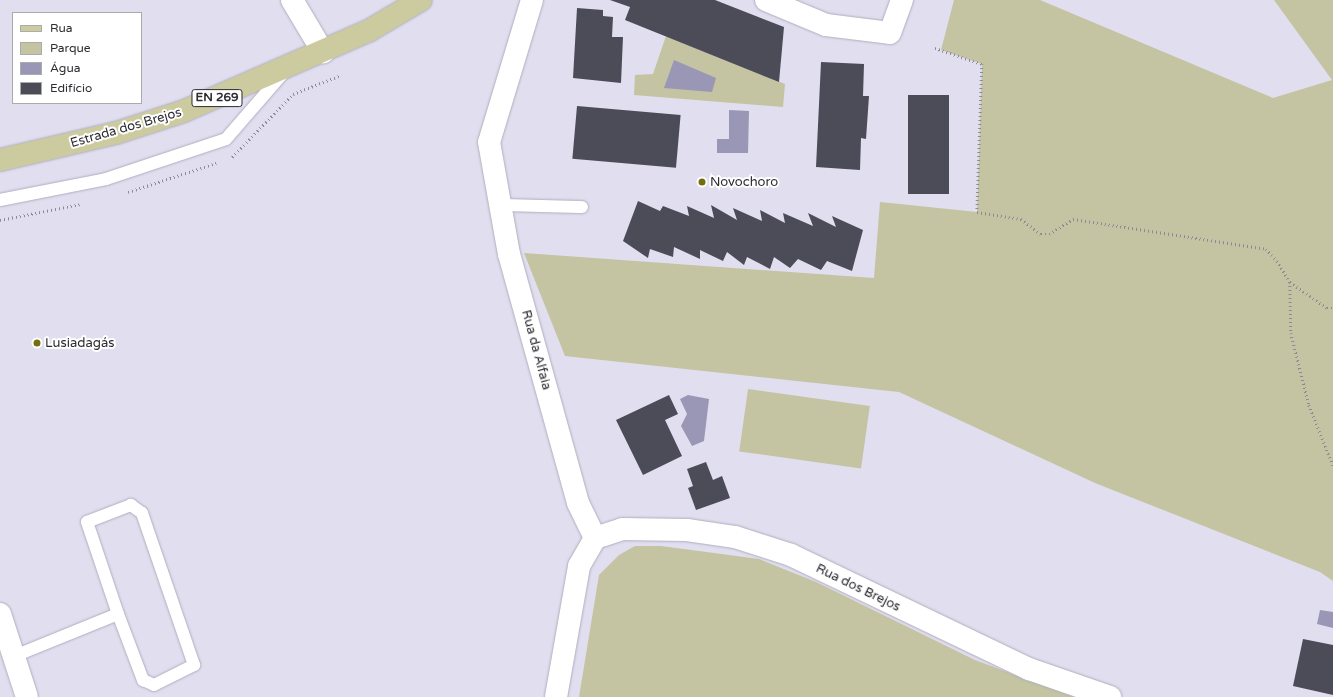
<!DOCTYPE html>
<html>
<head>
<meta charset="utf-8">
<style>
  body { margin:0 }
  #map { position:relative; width:1333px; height:697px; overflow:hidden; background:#e0deef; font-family:"Varela Round",sans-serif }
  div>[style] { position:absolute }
  .green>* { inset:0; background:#c4c3a2; transform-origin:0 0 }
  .water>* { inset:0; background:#9a96b6 }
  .building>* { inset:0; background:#4c4b58; transform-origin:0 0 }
  .path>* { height:2.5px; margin-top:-1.25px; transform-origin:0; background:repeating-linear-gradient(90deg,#8b8a96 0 1px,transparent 0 4px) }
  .roads { filter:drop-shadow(0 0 1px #b0aebe) drop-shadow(0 0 1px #b0aebe) }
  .service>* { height:12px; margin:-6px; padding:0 6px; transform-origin:6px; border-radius:6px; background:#fff }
  .minor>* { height:22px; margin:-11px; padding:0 11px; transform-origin:11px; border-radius:11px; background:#fff }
  .primary>* { height:22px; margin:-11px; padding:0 11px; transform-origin:11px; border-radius:11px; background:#cccb9f }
  .dots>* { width:11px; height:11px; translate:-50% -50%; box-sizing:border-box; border:2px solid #fff; border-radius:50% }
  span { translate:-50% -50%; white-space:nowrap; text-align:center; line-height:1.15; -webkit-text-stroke:4px #fff; paint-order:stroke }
  .shield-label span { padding:1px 3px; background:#fff; border:1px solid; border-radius:3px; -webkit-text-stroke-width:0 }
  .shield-label { font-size:12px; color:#2c2c32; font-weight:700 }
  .street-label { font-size:13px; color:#2c2c32 }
  .poi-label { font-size:13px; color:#2c2c32 }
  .left { translate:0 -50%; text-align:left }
  .legend { position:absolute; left:12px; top:12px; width:130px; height:92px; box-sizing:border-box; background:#fff; border:1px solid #ababad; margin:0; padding:5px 7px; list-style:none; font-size:12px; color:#2c2c32 }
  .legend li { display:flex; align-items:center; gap:8px; height:20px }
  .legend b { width:20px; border:1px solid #ababad }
</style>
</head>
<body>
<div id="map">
  <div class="green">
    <div style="clip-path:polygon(954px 0,1040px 0,1273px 98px,1332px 80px,1274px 0,1333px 0,1333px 581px,1320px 572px,1095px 483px,899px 392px,565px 356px,524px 253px,874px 278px,880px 202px,977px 212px,982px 64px,941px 50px)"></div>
    <div style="clip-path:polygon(666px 36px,785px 84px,783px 107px,634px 95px,635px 75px,653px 74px)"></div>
    <div style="left:748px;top:389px;width:123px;height:63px;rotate:8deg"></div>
    <div style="clip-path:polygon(635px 546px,661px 546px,759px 559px,816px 582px,975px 660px,1075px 697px,579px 697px,599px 575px,619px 555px)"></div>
  </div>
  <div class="water">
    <div style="clip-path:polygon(674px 60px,716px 78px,712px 92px,664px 88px)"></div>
    <div style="clip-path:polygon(729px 110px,749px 111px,748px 153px,717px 153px,717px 139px,729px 139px)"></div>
    <div style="clip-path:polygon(688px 395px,709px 399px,704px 441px,692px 446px,681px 426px,687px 414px,680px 399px)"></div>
    <div style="clip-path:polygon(1320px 610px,1333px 612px,1333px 628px,1317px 624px)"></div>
  </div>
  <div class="building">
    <div style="clip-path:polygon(610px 0,715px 0,784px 27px,779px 82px,625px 20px,630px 7px)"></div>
    <div style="clip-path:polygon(577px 8px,603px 10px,603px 16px,613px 17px,612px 37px,623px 37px,621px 83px,573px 78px)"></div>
    <div style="clip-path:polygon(821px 62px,864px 64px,863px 96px,869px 96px,866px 139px,861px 138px,860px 170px,816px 167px)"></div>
    <div style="left:908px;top:95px;width:41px;height:99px"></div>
    <div style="left:577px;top:106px;width:104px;height:53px;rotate:5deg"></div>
    <div style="clip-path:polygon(638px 201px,660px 211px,663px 206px,689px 216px,687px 206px,714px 218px,711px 205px,737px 220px,733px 208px,762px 221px,760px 210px,785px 223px,783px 213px,813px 226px,808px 213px,836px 227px,832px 216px,863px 230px,852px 271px,827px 261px,821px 270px,798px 259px,790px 268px,774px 257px,770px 269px,747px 257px,744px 265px,727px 252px,723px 261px,700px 250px,700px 259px,674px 247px,673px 257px,650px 249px,648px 258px,623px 241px)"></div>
    <div style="clip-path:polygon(669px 395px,678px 414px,665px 420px,682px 456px,643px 475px,616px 420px)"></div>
    <div style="clip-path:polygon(706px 462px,713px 480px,722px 476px,730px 498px,696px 510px,688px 488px,693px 486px,687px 469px)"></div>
    <div style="clip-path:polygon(1303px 639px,1333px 645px,1333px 695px,1293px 686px)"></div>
  </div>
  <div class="path">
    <div style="left:935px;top:48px;width:50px;rotate:18.8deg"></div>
    <div style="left:982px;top:64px;width:148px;rotate:91.9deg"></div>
    <div style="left:977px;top:212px;width:45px;rotate:9deg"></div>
    <div style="left:1021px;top:219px;width:25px;rotate:37deg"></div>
    <div style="left:1041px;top:234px;width:8px"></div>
    <div style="left:1049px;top:234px;width:28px;rotate:-32deg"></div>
    <div style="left:1073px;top:219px;width:195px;rotate:8.8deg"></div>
    <div style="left:1266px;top:249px;width:16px;rotate:47deg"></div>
    <div style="left:1277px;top:261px;width:25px;rotate:58deg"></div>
    <div style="left:1290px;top:282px;width:51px;rotate:88.9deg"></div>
    <div style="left:1291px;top:333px;width:74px;rotate:76deg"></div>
    <div style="left:1309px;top:405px;width:65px;rotate:68.2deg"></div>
    <div style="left:232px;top:157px;width:88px;rotate:-45.9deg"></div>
    <div style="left:293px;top:94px;width:52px;rotate:-21.6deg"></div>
    <div style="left:128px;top:192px;width:93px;rotate:-18.2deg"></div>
    <div style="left:0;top:220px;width:83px;rotate:-11.2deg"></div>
    <div style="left:1290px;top:282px;width:45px;rotate:35.1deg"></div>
    <div style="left:1327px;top:308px;width:6px"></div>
  </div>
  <div class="roads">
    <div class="service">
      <div style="left:0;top:200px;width:108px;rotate:-11.2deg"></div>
      <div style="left:106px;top:179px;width:126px;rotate:-18.4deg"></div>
      <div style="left:226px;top:139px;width:90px;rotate:-49.1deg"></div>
      <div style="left:500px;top:205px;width:82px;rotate:1.4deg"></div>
      <div style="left:12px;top:657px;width:114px;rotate:-22.1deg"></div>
      <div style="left:118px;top:614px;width:71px;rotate:69.3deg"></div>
      <div style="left:143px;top:680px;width:12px;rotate:24deg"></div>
      <div style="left:154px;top:685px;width:45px;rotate:-26.6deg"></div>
      <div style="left:194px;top:665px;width:161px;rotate:-108.9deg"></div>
      <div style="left:142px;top:513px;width:14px;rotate:-144deg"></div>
      <div style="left:131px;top:505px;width:47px;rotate:158.9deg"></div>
      <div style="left:87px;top:522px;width:97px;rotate:71.4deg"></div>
    </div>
    <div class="minor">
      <div style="left:292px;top:0;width:61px;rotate:59.2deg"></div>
      <div style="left:532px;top:0;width:148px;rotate:106.8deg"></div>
      <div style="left:489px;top:142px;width:114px;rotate:79.9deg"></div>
      <div style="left:509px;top:254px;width:258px;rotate:74.5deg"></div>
      <div style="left:578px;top:503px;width:39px;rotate:64deg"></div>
      <div style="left:766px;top:0;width:65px;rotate:22.6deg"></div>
      <div style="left:826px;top:25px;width:64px;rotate:7.1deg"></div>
      <div style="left:890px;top:33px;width:35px;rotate:-70deg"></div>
      <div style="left:595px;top:538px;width:28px;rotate:-18deg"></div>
      <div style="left:622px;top:529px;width:65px;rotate:0.9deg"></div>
      <div style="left:687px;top:530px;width:49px;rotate:8.3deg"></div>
      <div style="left:735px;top:537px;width:59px;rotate:17.8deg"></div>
      <div style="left:791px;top:555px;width:264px;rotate:25.6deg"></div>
      <div style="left:1029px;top:669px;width:86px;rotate:19.1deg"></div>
      <div style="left:0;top:614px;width:87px;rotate:72deg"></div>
      <div style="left:556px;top:697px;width:133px;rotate:-80deg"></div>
      <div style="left:579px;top:566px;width:32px;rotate:-60deg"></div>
    </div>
    <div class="primary">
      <div style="left:0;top:160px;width:119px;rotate:-13.1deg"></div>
      <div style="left:116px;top:133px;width:71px;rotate:-17.9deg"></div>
      <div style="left:184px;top:111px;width:203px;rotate:-23.5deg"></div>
      <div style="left:370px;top:30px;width:59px;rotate:-30.5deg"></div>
    </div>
  </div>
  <div class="dots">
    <div style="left:702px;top:182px;background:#736f10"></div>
    <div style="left:37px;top:343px;background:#736f10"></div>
  </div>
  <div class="shield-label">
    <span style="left:217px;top:98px">EN 269</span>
  </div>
  <div class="street-label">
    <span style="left:126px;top:128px;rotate:-16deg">Estrada dos Brejos</span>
    <span style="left:536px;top:350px;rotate:75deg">Rua da Alfaia</span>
    <span style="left:858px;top:588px;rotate:26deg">Rua dos Brejos</span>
  </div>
  <div class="poi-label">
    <span class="left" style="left:710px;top:182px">Novochoro</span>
    <span class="left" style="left:45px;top:343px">Lusiadagás</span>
  </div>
  <ul class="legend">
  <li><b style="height:5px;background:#cccb9f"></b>Rua</li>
  <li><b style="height:11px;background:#c4c3a2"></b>Parque</li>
  <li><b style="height:11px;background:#9a96b6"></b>Água</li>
  <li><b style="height:11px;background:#4c4b58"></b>Edifício</li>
  </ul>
</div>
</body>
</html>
